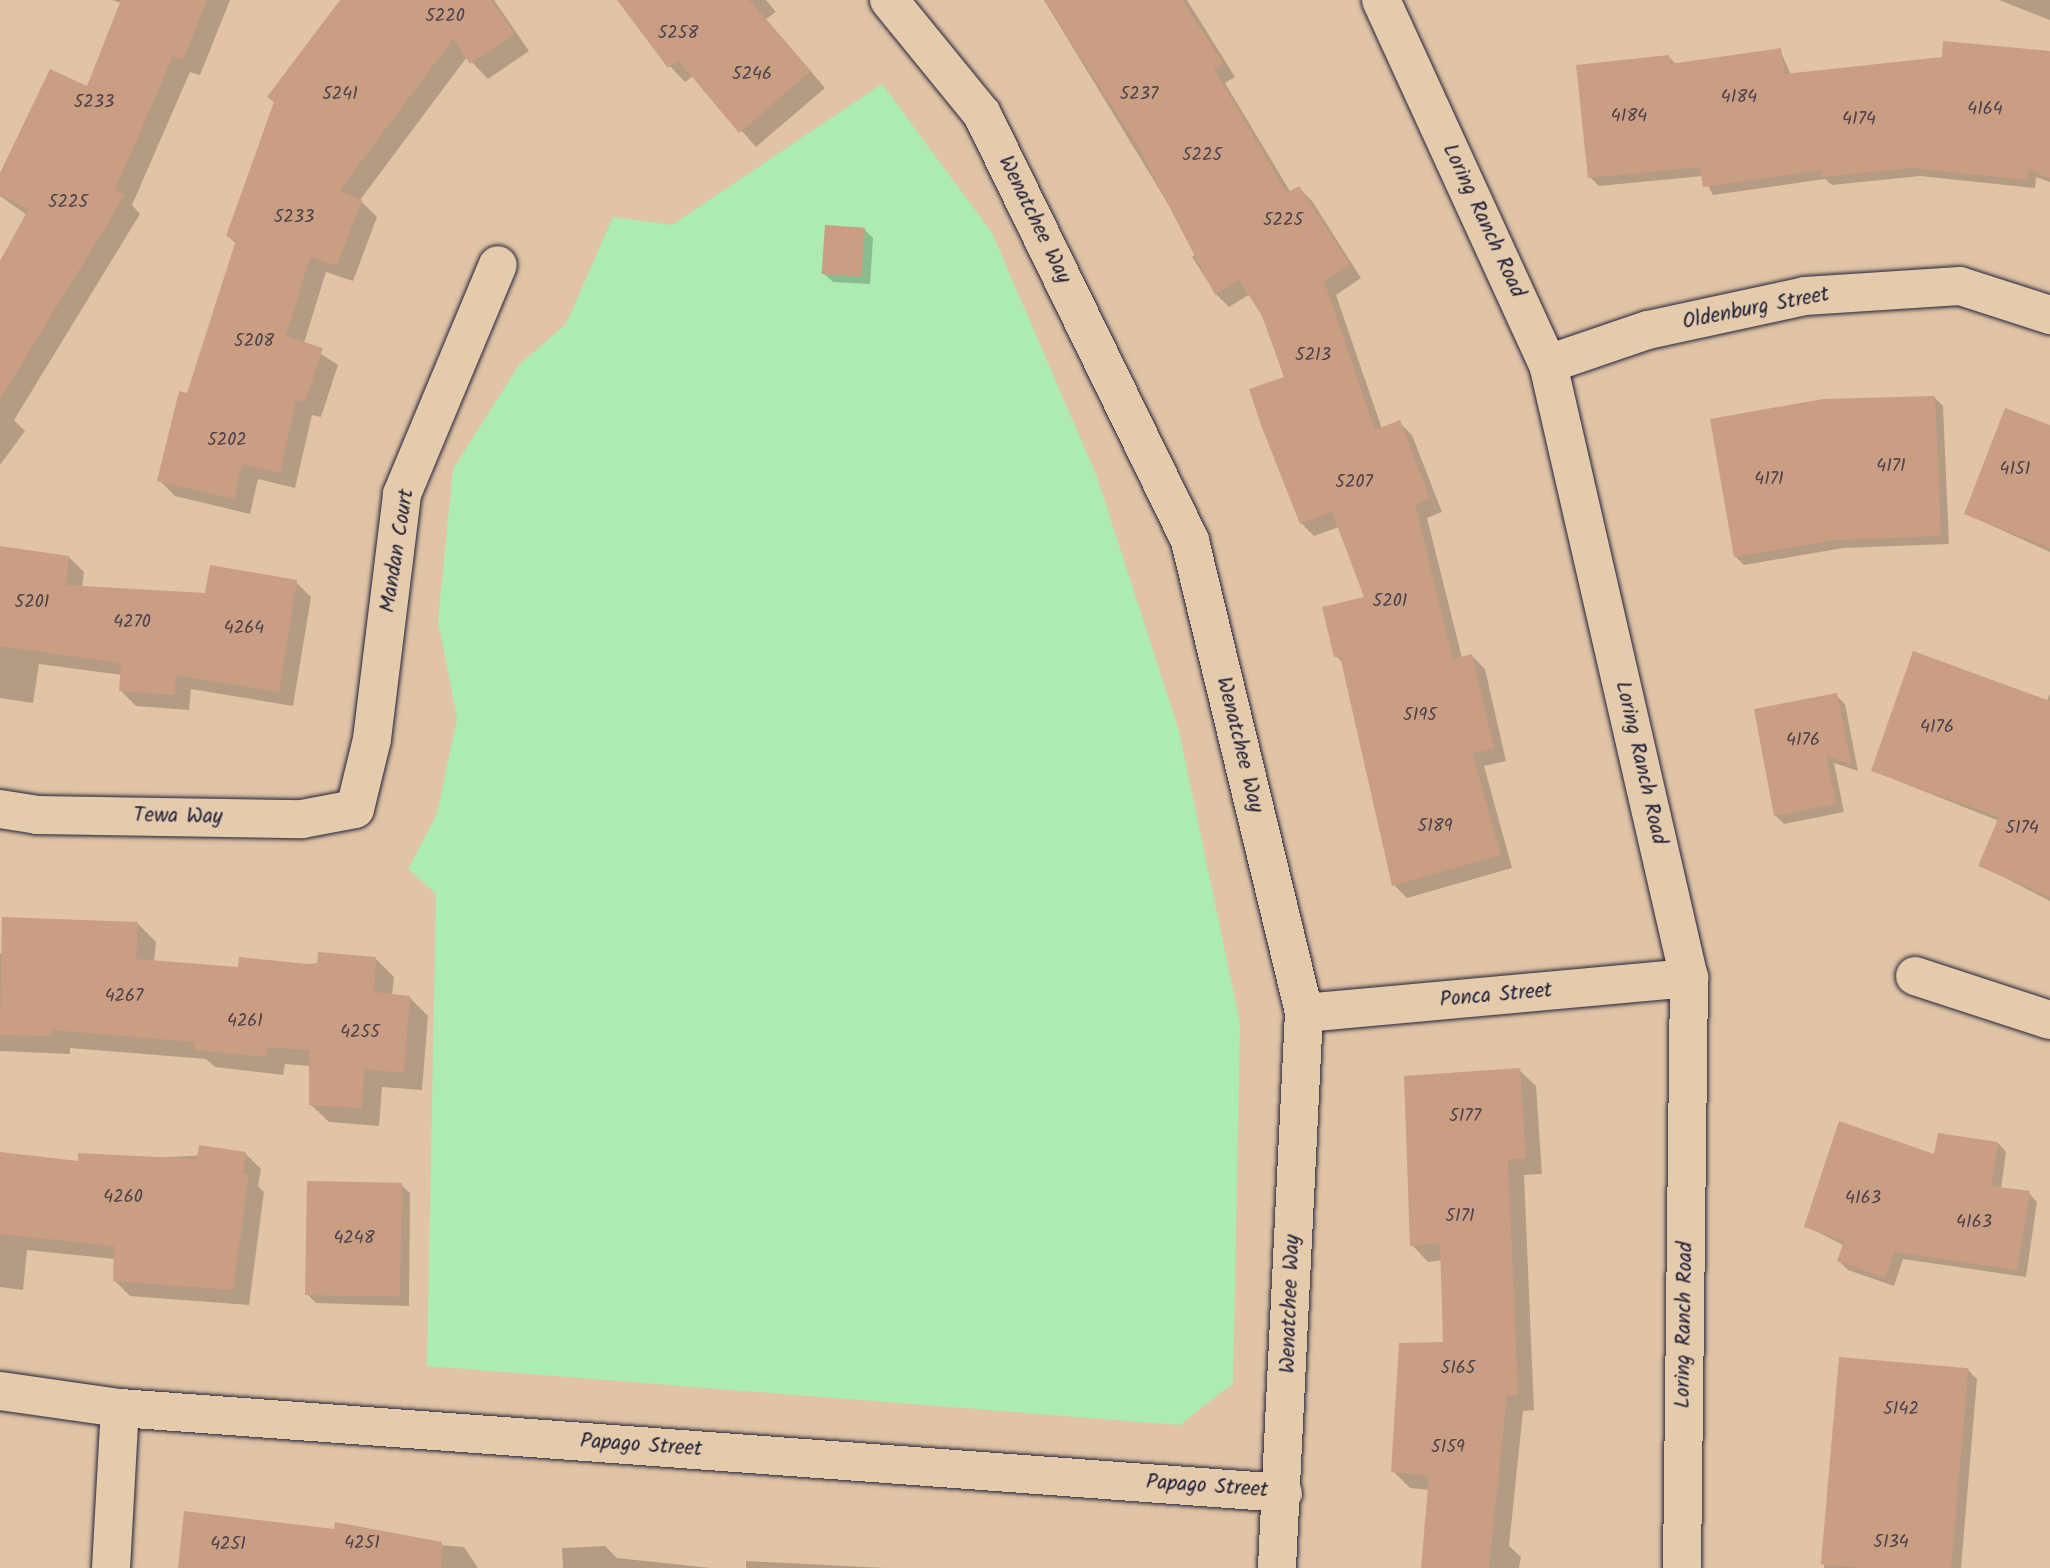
<!DOCTYPE html>
<html>
<head>
<meta charset="utf-8">
<style>
  body { margin:0 }
  #map { position:relative; width:2050px; height:1568px; overflow:hidden; background:#e1c4a5; font-family:Kalam,sans-serif }
  div>[style] { position:absolute }
  .green>* { inset:0; background:#acebb2 }
  .shadow>* { inset:0; background:#0003 }
  .building>* { inset:0; background:#ca9e82; transform-origin:0 0 }
  .roads { filter:drop-shadow(0 0 2px #22223b) drop-shadow(0 0 2px #22223b) }
  .minor>* { height:38px; margin:-19px; padding:0 19px; transform-origin:19px; border-radius:19px; background:#e4cbac }
  span { translate:-50% -50%; white-space:nowrap; text-align:center; line-height:1.15; -webkit-text-stroke:7px #e4cbac; paint-order:stroke }
  .number-label { font-size:18px; color:#4c414d }
  .number-label span { -webkit-text-stroke-width:0 }
  .street-label { font-size:21px; color:#22223b }
</style>
</head>
<body>
<div id="map">
  <div class="green">
    <div style="clip-path:polygon(882px 84px,992px 233px,1097px 477px,1179px 731px,1240px 1023px,1233px 1383px,1180px 1425px,427px 1366px,436px 894px,408px 869px,437px 814px,457px 719px,438px 620px,453px 469px,519px 365px,566px 324px,613px 217px,672px 225px)"></div>
  </div>
  <div class="shadow">
    <div style="clip-path:polygon(112px 0,230px 0,200px 75px,190px 72px,132px 205px,140px 214px,14px 420px,25px 431px,0 465px,0 265px,27px 215px,0 196px,0 175px,88px 89px,121px 3px)"></div>
    <div style="clip-path:polygon(353px 0,494px 0,529px 51px,488px 79px,467px 57px,360px 200px,377px 217px,353px 281px,326px 272px,304px 343px,338px 365px,321px 417px,312px 415px,295px 488px,258px 479px,250px 514px,175px 496px,159px 480px,236px 244px,228px 236px)"></div>
    <div style="clip-path:polygon(619px 0,766px 0,776px 12px,766px 19px,825px 88px,756px 147px,693px 76px,685px 82px,670px 66px)"></div>
    <div style="clip-path:polygon(1044px 0,1187px 0,1235px 77px,1225px 83px,1291px 193px,1299px 188px,1312px 201px,1361px 278px,1336px 295px,1382px 429px,1399px 422px,1412px 435px,1442px 512px,1427px 518px,1462px 658px,1472px 656px,1485px 669px,1506px 761px,1484px 766px,1512px 868px,1407px 898px,1394px 885px,1344px 664px,1336px 656px,1366px 598px,1339px 527px,1314px 536px,1301px 523px,1286px 378px,1264px 315px,1250px 294px,1229px 307px,1216px 294px,1192px 257px,1198px 253px)"></div>
    <div style="clip-path:polygon(1999px 0,2050px 0,2050px 20px)"></div>
    <div style="clip-path:polygon(1780px 50px,1791px 75px,2050px 63px,2050px 182px,2036px 177px,2035px 188px,1920px 176px,1832px 185px,1825px 179px,1713px 195px,1703px 176px,1599px 186px,1590px 177px,1669px 57px,1677px 65px)"></div>
    <div style="clip-path:polygon(864px 229px,873px 238px,870px 284px,833px 282px,824px 274px)"></div>
    <div style="clip-path:polygon(1934px 397px,1943px 406px,1949px 544px,1843px 548px,1744px 565px,1735px 556px)"></div>
    <div style="clip-path:polygon(2050px 427px,2050px 552px,1966px 514px)"></div>
    <div style="clip-path:polygon(0 548px,69px 557px,84px 572px,82px 587px,207px 595px,296px 582px,311px 597px,293px 706px,191px 689px,189px 710px,136px 706px,121px 691px,122px 675px,39px 664px,33px 703px,0 698px)"></div>
    <div style="clip-path:polygon(2050px 693px,2050px 901px,1980px 865px,1999px 821px,1873px 771px,2047px 701px)"></div>
    <div style="clip-path:polygon(1836px 695px,1845px 704px,1858px 771px,1834px 763px,1844px 812px,1784px 824px,1775px 815px)"></div>
    <div style="clip-path:polygon(138px 924px,156px 942px,154px 962px,240px 969px,376px 959px,394px 977px,392px 996px,409px 997px,428px 1016px,422px 1090px,382px 1087px,379px 1126px,329px 1122px,310px 1104px,311px 1066px,285px 1064px,283px 1075px,215px 1067px,206px 1059px,70px 1048px,70px 1054px,0 1051px,0 954px)"></div>
    <div style="clip-path:polygon(1519px 1070px,1536px 1086px,1542px 1174px,1524px 1175px,1534px 1410px,1523px 1411px,1509px 1546px,1521px 1557px,1519px 1568px,1422px 1568px,1430px 1490px,1410px 1488px,1393px 1471px,1445px 1344px,1443px 1260px,1428px 1262px,1412px 1245px)"></div>
    <div style="clip-path:polygon(1998px 1143px,2006px 1152px,2001px 1189px,2029px 1193px,2037px 1202px,2026px 1277px,1903px 1259px,1894px 1286px,1848px 1270px,1839px 1261px,1845px 1246px,1806px 1226px,1936px 1156px)"></div>
    <div style="clip-path:polygon(245px 1153px,261px 1169px,258px 1186px,264px 1192px,249px 1305px,130px 1296px,115px 1281px,115px 1259px,27px 1250px,23px 1290px,0 1287px,0 1156px,79px 1162px)"></div>
    <div style="clip-path:polygon(401px 1185px,410px 1193px,409px 1306px,316px 1303px,308px 1295px)"></div>
    <div style="clip-path:polygon(1841px 1359px,1968px 1370px,1977px 1379px,1961px 1568px,1824px 1568px)"></div>
    <div style="clip-path:polygon(402px 1542px,464px 1547px,478px 1568px,179px 1568px)"></div>
    <div style="clip-path:polygon(605px 1546px,617px 1558px,711px 1568px,563px 1568px,562px 1548px)"></div>
    <div style="clip-path:polygon(746px 1561px,886px 1568px,746px 1568px)"></div>
  </div>
  <div class="building">
    <div style="clip-path:polygon(121px 0,207px 0,183px 60px,173px 56px,115px 190px,125px 195px,0 399px,0 261px,28px 210px,0 194px,0 173px,50px 69px,87px 86px)"></div>
    <div style="clip-path:polygon(340px 0,491px 0,515px 34px,470px 64px,453px 39px,339px 191px,362px 200px,337px 266px,310px 257px,286px 336px,323px 348px,305px 402px,296px 400px,280px 473px,242px 464px,234px 499px,157px 481px,179px 391px,187px 393px,236px 240px,226px 236px,274px 102px,267px 97px)"></div>
    <div style="clip-path:polygon(617px 0,749px 0,811px 71px,739px 133px,678px 60px,668px 68px)"></div>
    <div style="clip-path:polygon(1044px 0,1182px 0,1223px 63px,1214px 69px,1287px 193px,1299px 186px,1350px 264px,1324px 281px,1375px 430px,1400px 420px,1430px 499px,1415px 505px,1453px 659px,1472px 654px,1494px 748px,1472px 753px,1501px 855px,1392px 886px,1340px 656px,1334px 657px,1322px 607px,1364px 597px,1332px 512px,1300px 524px,1261px 425px,1249px 389px,1284px 377px,1262px 316px,1239px 280px,1215px 295px,1139px 148px)"></div>
    <div style="clip-path:polygon(1943px 41px,2050px 51px,2050px 178px,2028px 170px,2027px 180px,1911px 168px,1822px 177px,1821px 170px,1703px 187px,1700px 167px,1588px 178px,1576px 65px,1669px 55px,1670px 64px,1781px 48px,1785px 74px,1942px 57px)"></div>
    <div style="left:825px;top:225px;width:40px;height:49px;rotate:4deg"></div>
    <div style="clip-path:polygon(1935px 396px,1941px 536px,1834px 540px,1734px 557px,1710px 419px,1823px 399px)"></div>
    <div style="clip-path:polygon(2005px 408px,2050px 425px,2050px 548px,1964px 514px)"></div>
    <div style="clip-path:polygon(0 546px,69px 556px,66px 585px,205px 593px,210px 565px,297px 580px,279px 692px,176px 675px,175px 695px,119px 691px,121px 663px,0 646px)"></div>
    <div style="clip-path:polygon(1913px 651px,2050px 701px,2050px 897px,1978px 866px,1999px 817px,1871px 771px)"></div>
    <div style="clip-path:polygon(1837px 693px,1851px 764px,1826px 756px,1836px 804px,1774px 816px,1754px 709px)"></div>
    <div style="clip-path:polygon(2px 917px,138px 922px,136px 959px,238px 967px,239px 957px,317px 965px,318px 952px,376px 957px,374px 992px,410px 996px,404px 1073px,365px 1069px,361px 1108px,309px 1105px,309px 1050px,267px 1047px,266px 1057px,194px 1050px,195px 1042px,52px 1030px,52px 1036px,0 1035px)"></div>
    <div style="clip-path:polygon(1520px 1068px,1526px 1158px,1508px 1160px,1518px 1395px,1507px 1395px,1489px 1568px,1421px 1568px,1429px 1476px,1391px 1472px,1399px 1343px,1443px 1342px,1440px 1243px,1410px 1246px,1404px 1076px)"></div>
    <div style="clip-path:polygon(1839px 1121px,1934px 1154px,1938px 1133px,1998px 1142px,1991px 1186px,2030px 1191px,2017px 1270px,1894px 1252px,1885px 1278px,1837px 1261px,1844px 1241px,1804px 1227px)"></div>
    <div style="clip-path:polygon(199px 1145px,246px 1152px,243px 1174px,249px 1175px,233px 1290px,113px 1281px,114px 1246px,0 1234px,0 1152px,78px 1161px,78px 1153px,197px 1159px)"></div>
    <div style="left:307px;top:1181px;width:95px;height:114px;rotate:1deg"></div>
    <div style="left:1839px;top:1357px;width:130px;height:208px;rotate:5deg"></div>
    <div style="clip-path:polygon(184px 1511px,334px 1529px,335px 1522px,442px 1542px,441px 1568px,178px 1568px)"></div>
  </div>
  <div class="roads">
    <div class="minor">
      <div style="left:889px;top:0;width:147px;rotate:50.8deg"></div>
      <div style="left:982px;top:114px;width:475px;rotate:64deg"></div>
      <div style="left:1190px;top:541px;width:486px;rotate:76.4deg"></div>
      <div style="left:1304px;top:1013px;width:556px;rotate:92.79deg"></div>
      <div style="left:1381px;top:0;width:400px;rotate:65.4deg"></div>
      <div style="left:1548px;top:364px;width:630px;rotate:77.07deg"></div>
      <div style="left:1689px;top:978px;width:590px;rotate:90.68deg"></div>
      <div style="left:1548px;top:364px;width:106px;rotate:-18.8deg"></div>
      <div style="left:1648px;top:330px;width:161px;rotate:-12.2deg"></div>
      <div style="left:1805px;top:296px;width:155px;rotate:-3.7deg"></div>
      <div style="left:1960px;top:286px;width:95px;rotate:17.9deg"></div>
      <div style="left:0;top:809px;width:37px;rotate:9deg"></div>
      <div style="left:37px;top:815px;width:265px;rotate:0.9deg"></div>
      <div style="left:302px;top:819px;width:54px;rotate:-10.7deg"></div>
      <div style="left:355px;top:809px;width:72px;rotate:-76.3deg"></div>
      <div style="left:372px;top:739px;width:247px;rotate:-83deg"></div>
      <div style="left:402px;top:494px;width:248px;rotate:-67.3deg"></div>
      <div style="left:1915px;top:976px;width:142px;rotate:18.1deg"></div>
      <div style="left:1304px;top:1013px;width:387px;rotate:-5.2deg"></div>
      <div style="left:0;top:1391px;width:121px;rotate:8.1deg"></div>
      <div style="left:120px;top:1408px;width:1166px;rotate:4.18deg"></div>
      <div style="left:111px;top:1568px;width:160px;rotate:-86.8deg"></div>
    </div>
  </div>
  <div class="number-label">
    <span style="left:445px;top:17px">5220</span>
    <span style="left:678px;top:34px">5258</span>
    <span style="left:752px;top:75px">5246</span>
    <span style="left:340px;top:95px">5241</span>
    <span style="left:1139px;top:95px">5237</span>
    <span style="left:1739px;top:98px">4184</span>
    <span style="left:94px;top:103px">5233</span>
    <span style="left:1985px;top:110px">4164</span>
    <span style="left:1629px;top:117px">4184</span>
    <span style="left:1859px;top:120px">4174</span>
    <span style="left:1202px;top:156px">5225</span>
    <span style="left:68px;top:203px">5225</span>
    <span style="left:294px;top:218px">5233</span>
    <span style="left:1283px;top:221px">5225</span>
    <span style="left:254px;top:342px">5208</span>
    <span style="left:1313px;top:356px">5213</span>
    <span style="left:227px;top:441px">5202</span>
    <span style="left:1891px;top:467px">4171</span>
    <span style="left:2015px;top:470px">4151</span>
    <span style="left:1769px;top:480px">4171</span>
    <span style="left:1354px;top:483px">5207</span>
    <span style="left:1390px;top:602px">5201</span>
    <span style="left:32px;top:603px">5201</span>
    <span style="left:132px;top:623px">4270</span>
    <span style="left:244px;top:629px">4264</span>
    <span style="left:1420px;top:716px">5195</span>
    <span style="left:1937px;top:728px">4176</span>
    <span style="left:1803px;top:741px">4176</span>
    <span style="left:1435px;top:827px">5189</span>
    <span style="left:2022px;top:829px">5174</span>
    <span style="left:124px;top:997px">4267</span>
    <span style="left:245px;top:1022px">4261</span>
    <span style="left:360px;top:1033px">4255</span>
    <span style="left:1465px;top:1117px">5177</span>
    <span style="left:123px;top:1198px">4260</span>
    <span style="left:1863px;top:1199px">4163</span>
    <span style="left:1460px;top:1217px">5171</span>
    <span style="left:1974px;top:1223px">4163</span>
    <span style="left:354px;top:1239px">4248</span>
    <span style="left:1458px;top:1369px">5165</span>
    <span style="left:1901px;top:1410px">5142</span>
    <span style="left:1448px;top:1448px">5159</span>
    <span style="left:1891px;top:1543px">5134</span>
    <span style="left:362px;top:1544px">4251</span>
    <span style="left:228px;top:1545px">4251</span>
  </div>
  <div class="street-label">
    <span style="left:1034px;top:220px;rotate:64deg">Wenatchee Way</span>
    <span style="left:1483px;top:221px;rotate:65deg">Loring Ranch Road</span>
    <span style="left:1756px;top:309px;rotate:-11deg">Oldenburg Street</span>
    <span style="left:398px;top:551px;rotate:-81deg">Mandan Court</span>
    <span style="left:1239px;top:745px;rotate:76deg">Wenatchee Way</span>
    <span style="left:1640px;top:763px;rotate:77deg">Loring Ranch Road</span>
    <span style="left:178px;top:817px;rotate:1deg">Tewa Way</span>
    <span style="left:1496px;top:996px;rotate:-5deg">Ponca Street</span>
    <span style="left:1291px;top:1304px;rotate:-88deg">Wenatchee Way</span>
    <span style="left:1685px;top:1325px;rotate:-89deg">Loring Ranch Road</span>
    <span style="left:641px;top:1446px;rotate:4deg">Papago Street</span>
    <span style="left:1207px;top:1487px;rotate:4deg">Papago Street</span>
  </div>
</div>
</body>
</html>
